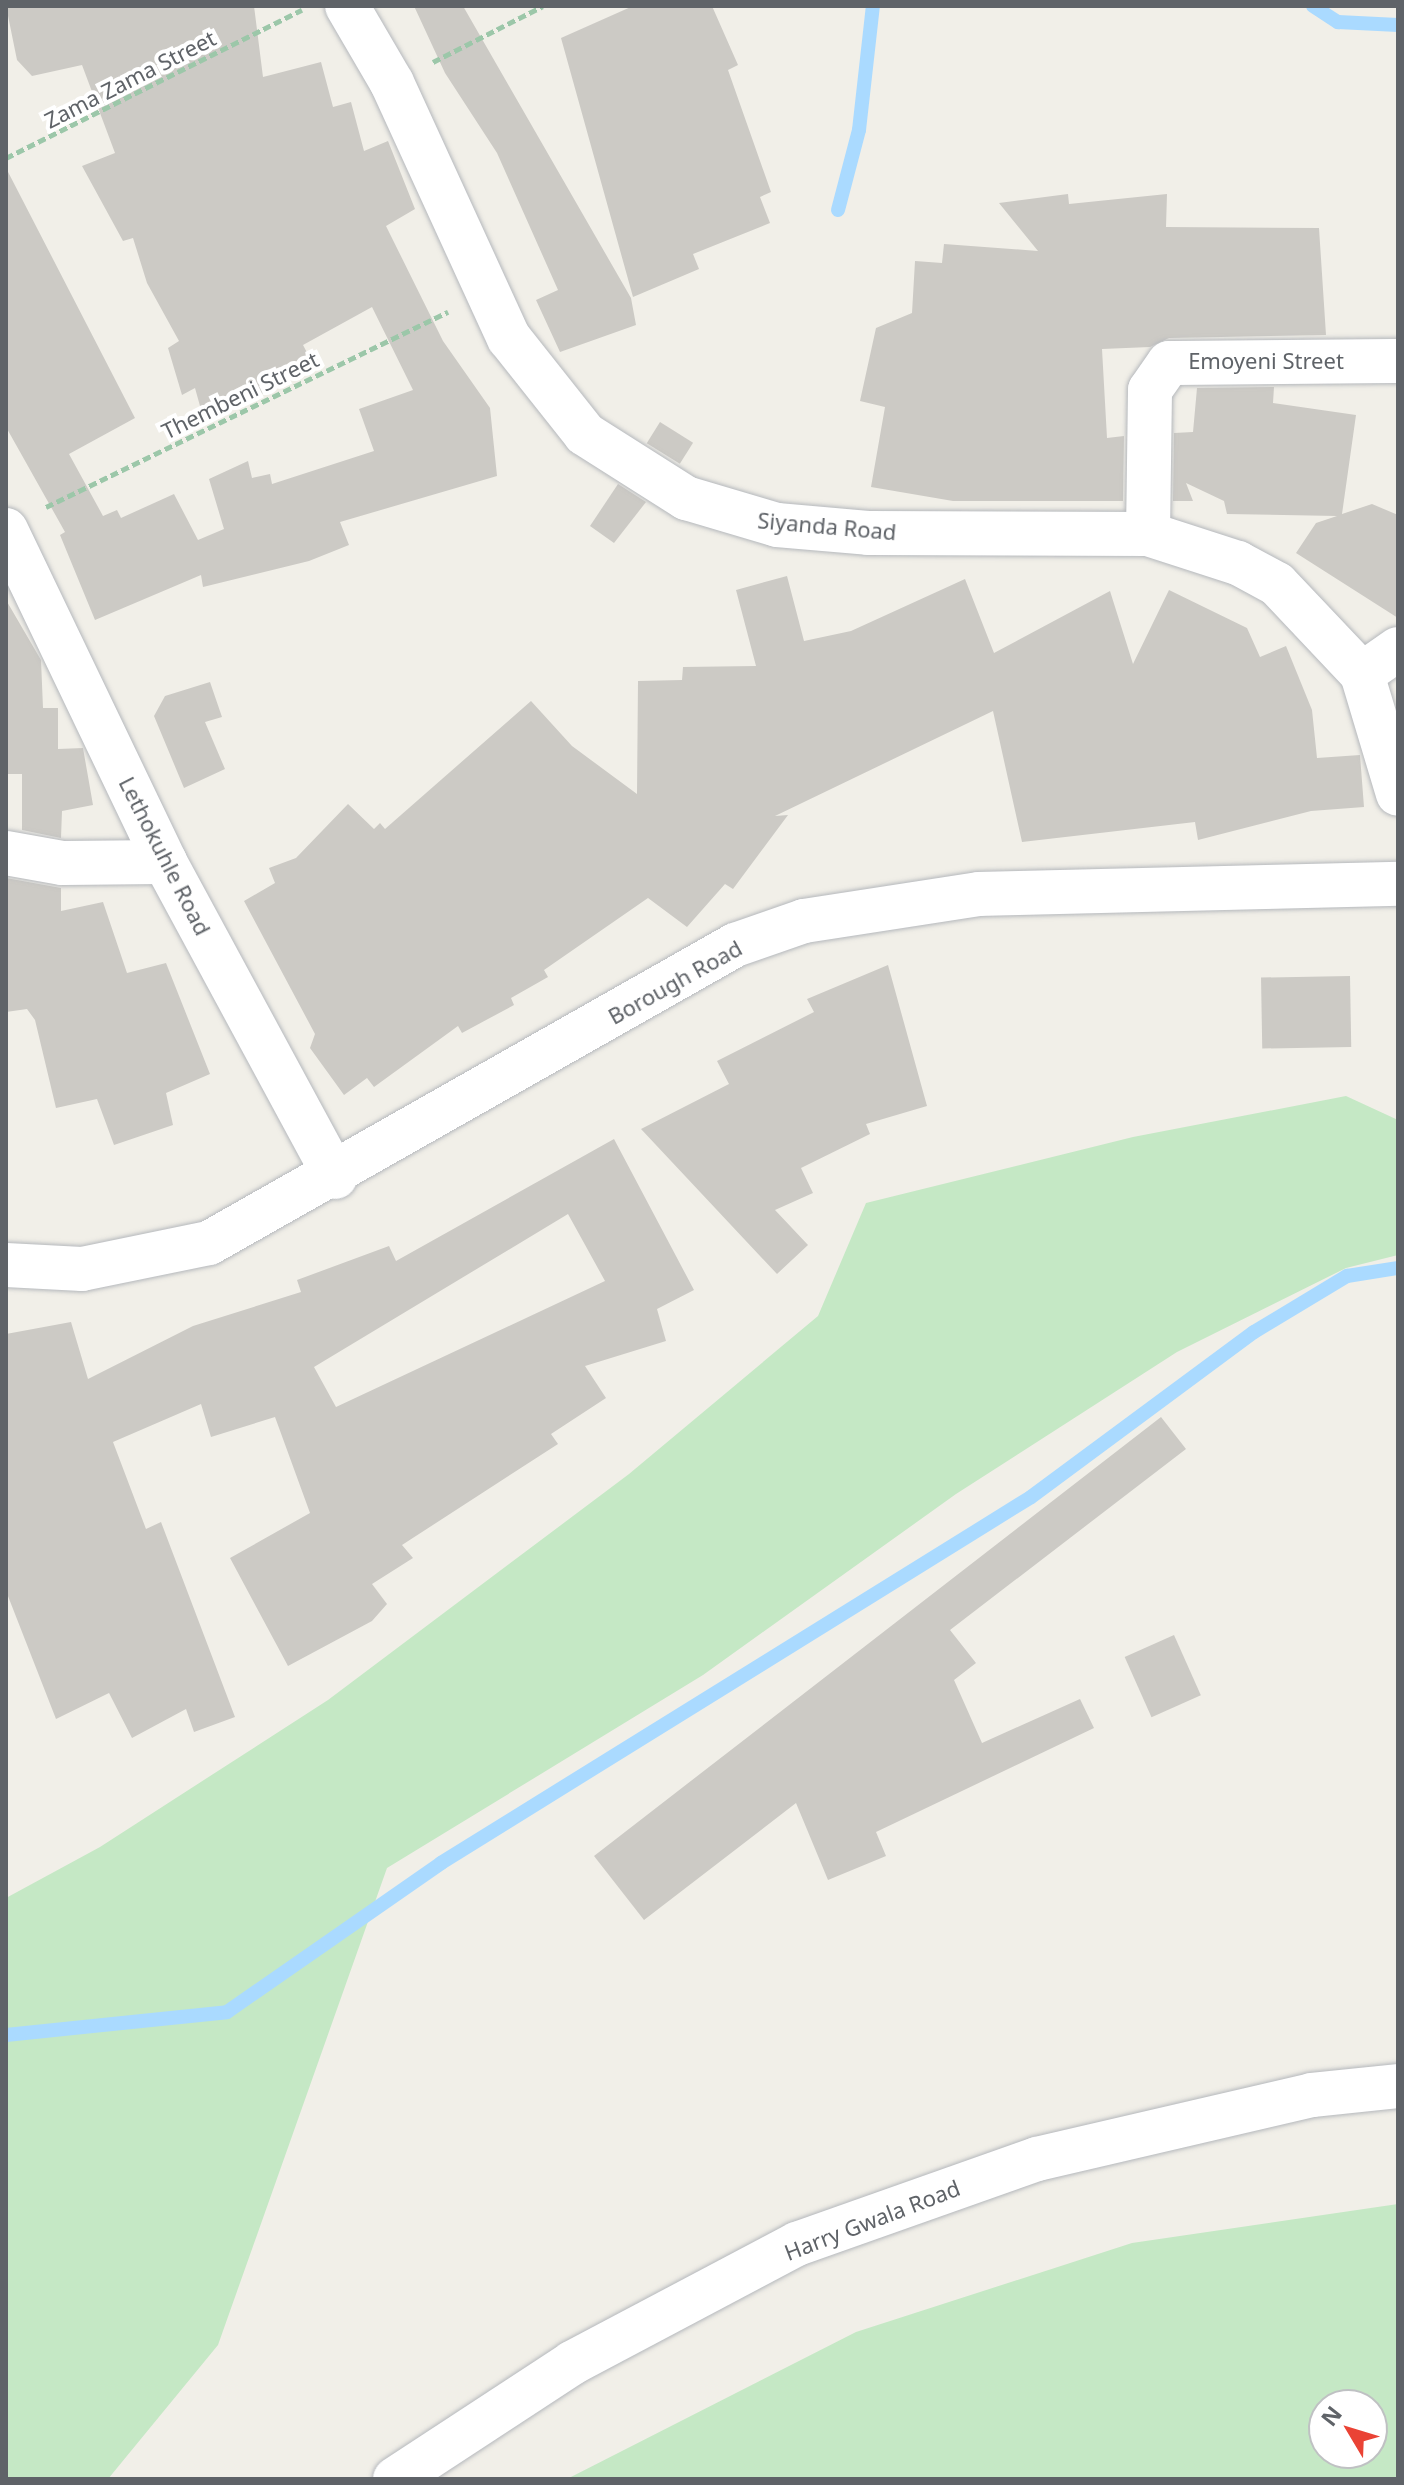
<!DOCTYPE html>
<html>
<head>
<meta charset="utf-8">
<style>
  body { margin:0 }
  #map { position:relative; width:1404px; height:2485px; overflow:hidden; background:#f1efe8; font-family:"Noto Sans",sans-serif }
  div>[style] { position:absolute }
  .green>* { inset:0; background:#c5e8c5 }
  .stream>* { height:14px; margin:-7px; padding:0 7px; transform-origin:7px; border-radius:7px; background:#aadaff }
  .building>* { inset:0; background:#cccac5; transform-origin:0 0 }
  .path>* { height:5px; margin-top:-2.5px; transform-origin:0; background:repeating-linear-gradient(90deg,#9cc7a9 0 8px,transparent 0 12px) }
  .roads { filter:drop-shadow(0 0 2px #b5b8bc) drop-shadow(0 0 2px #b5b8bc) }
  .minor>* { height:44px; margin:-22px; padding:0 22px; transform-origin:22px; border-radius:22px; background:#fff }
  .secondary>* { height:44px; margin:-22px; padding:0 22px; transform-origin:22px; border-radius:22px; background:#fff }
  span { translate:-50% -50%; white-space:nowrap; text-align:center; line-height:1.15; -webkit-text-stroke:8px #fff; paint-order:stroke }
  .street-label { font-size:22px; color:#5f6368 }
  .frame { position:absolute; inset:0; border:8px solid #5f6368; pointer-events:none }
  .north { position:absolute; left:1308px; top:2389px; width:80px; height:80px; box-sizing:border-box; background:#fff; border:2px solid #bfc1c3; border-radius:50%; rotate:308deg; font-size:22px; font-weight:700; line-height:32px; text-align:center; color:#5f6368 }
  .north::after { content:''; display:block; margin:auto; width:28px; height:36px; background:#ea4335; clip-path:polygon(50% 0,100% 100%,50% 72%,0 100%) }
</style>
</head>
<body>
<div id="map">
  <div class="green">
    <div style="clip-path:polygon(1346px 1096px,1398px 1120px,1398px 1255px,1346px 1268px,1177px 1352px,956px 1494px,703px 1675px,387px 1868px,218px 2345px,108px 2479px,6px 2479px,6px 1898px,100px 1847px,328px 1700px,629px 1474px,818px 1316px,866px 1203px,1133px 1137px)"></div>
    <div style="clip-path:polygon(evenodd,1398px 2204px,1398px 2479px,567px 2479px,856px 2332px,1132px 2243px,1398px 2204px,1324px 2405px,1372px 2405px,1372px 2453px,1324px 2453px,1324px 2405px)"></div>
  </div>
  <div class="stream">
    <div style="left:1313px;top:6px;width:30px;rotate:33deg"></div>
    <div style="left:1338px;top:22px;width:60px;rotate:2.9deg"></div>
    <div style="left:838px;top:210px;width:83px;rotate:-75.3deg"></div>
    <div style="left:859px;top:130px;width:125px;rotate:-83.6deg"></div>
    <div style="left:6px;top:2035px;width:222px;rotate:-5.9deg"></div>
    <div style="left:227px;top:2012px;width:261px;rotate:-34.8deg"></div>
    <div style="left:441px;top:1863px;width:694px;rotate:-31.81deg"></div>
    <div style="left:1031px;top:1497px;width:277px;rotate:-36.5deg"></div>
    <div style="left:1254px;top:1332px;width:109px;rotate:-31.1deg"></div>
    <div style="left:1347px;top:1276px;width:52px;rotate:-8.9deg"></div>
  </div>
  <div class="building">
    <div style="clip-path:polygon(6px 6px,254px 6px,263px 77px,321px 62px,333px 107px,351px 102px,364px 151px,388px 141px,415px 209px,386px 226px,443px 341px,490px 408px,497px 476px,340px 522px,349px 545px,309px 561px,203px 587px,201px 575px,95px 620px,60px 535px,65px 532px,6px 427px,6px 168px,135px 418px,69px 454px,103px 516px,117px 510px,121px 518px,174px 494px,198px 540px,224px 529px,209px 479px,248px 461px,252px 478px,270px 474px,272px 484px,374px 451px,359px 409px,413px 390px,372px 307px,303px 345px,314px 366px,205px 424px,195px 388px,182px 395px,168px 348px,179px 341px,147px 283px,133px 238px,123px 241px,82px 166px,115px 153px,82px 65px,32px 76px,17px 60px)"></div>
    <div style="clip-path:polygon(414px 6px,463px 6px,631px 298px,636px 325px,560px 352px,536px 300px,558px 290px,497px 153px,445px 73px)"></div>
    <div style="clip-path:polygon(633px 6px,712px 6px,738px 65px,728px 70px,771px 192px,760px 197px,770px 223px,693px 254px,699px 269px,633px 297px,561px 38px)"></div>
    <div style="clip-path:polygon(1068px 194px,1069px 204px,1167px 194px,1166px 227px,1319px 228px,1326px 335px,1169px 338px,1150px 347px,1102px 349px,1107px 438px,1124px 436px,1123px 501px,953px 501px,871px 487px,885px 407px,860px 401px,876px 328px,912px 313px,915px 261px,942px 263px,944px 244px,1038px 251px,999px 203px)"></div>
    <div style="clip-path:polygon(1274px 387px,1273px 403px,1356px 415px,1342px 514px,1372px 504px,1398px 515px,1398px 618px,1296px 553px,1316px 523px,1337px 516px,1227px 514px,1224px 501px,1186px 483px,1193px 501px,1173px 501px,1174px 433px,1193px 432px,1197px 388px)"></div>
    <div style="left:660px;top:422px;width:39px;height:25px;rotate:32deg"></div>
    <div style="clip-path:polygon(618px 484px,646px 502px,614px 543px,590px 526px)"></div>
    <div style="clip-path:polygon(787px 576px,804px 641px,851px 631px,965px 579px,994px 653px,1110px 591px,1133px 664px,1169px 590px,1247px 628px,1260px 657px,1286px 646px,1312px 710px,1317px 758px,1360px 755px,1364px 807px,1311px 811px,1198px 840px,1195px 822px,1022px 842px,993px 711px,775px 816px,788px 815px,733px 889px,725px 884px,687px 927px,648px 898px,544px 970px,548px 977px,511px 998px,514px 1005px,462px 1033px,458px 1026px,374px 1087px,367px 1078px,344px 1095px,310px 1048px,315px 1034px,244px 901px,275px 883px,269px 868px,296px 858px,348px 804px,374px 829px,380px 823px,385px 829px,531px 701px,572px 746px,637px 794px,638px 681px,682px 680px,683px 667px,756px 666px,736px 590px)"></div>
    <div style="clip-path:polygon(6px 600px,41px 660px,43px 708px,58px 708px,58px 749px,83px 748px,93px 805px,62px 811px,61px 838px,22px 830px,22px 774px,6px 774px)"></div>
    <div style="clip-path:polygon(210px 682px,222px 717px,205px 722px,225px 769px,184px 788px,154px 716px,165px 696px)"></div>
    <div style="clip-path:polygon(6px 878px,61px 888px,61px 911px,103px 902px,127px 973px,166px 963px,210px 1074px,166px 1093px,173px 1125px,114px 1145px,97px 1099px,56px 1108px,35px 1020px,27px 1009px,6px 1012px)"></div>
    <div style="clip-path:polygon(888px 965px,927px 1106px,866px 1124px,870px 1134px,801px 1168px,813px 1193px,775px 1210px,808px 1245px,777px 1274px,641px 1129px,729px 1084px,717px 1061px,814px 1012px,807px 999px)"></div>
    <div style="left:1350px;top:976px;width:71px;height:89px;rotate:89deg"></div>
    <div style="clip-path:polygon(evenodd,614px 1139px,694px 1290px,657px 1309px,666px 1341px,585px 1366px,606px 1398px,551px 1434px,558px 1444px,402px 1545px,413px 1558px,372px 1584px,387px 1604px,372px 1621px,288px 1666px,230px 1558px,310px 1513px,275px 1417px,211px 1437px,201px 1404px,113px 1442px,146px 1529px,161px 1522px,235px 1717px,194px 1732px,186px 1709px,132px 1738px,109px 1693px,56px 1719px,6px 1591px,6px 1334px,71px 1322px,88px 1379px,193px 1326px,301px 1292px,297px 1280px,389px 1246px,396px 1261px,614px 1139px,568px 1214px,605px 1281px,336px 1407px,314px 1367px,568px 1214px)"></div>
    <div style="clip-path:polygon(1161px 1417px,1186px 1449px,950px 1630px,976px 1663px,954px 1680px,982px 1743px,1080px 1699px,1094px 1728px,876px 1832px,886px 1856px,828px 1880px,796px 1803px,644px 1920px,594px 1856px)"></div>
    <div style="left:1174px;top:1635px;width:66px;height:54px;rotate:66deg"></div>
  </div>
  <div class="path">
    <div style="left:433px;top:62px;width:123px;rotate:-27deg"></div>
    <div style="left:6px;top:158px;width:331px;rotate:-26.6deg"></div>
    <div style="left:46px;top:507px;width:447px;rotate:-25.9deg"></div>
  </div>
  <div class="roads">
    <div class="minor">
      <div style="left:347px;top:6px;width:89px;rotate:59.7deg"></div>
      <div style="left:392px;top:83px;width:281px;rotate:65.4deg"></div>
      <div style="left:509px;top:338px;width:122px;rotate:51.6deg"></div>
      <div style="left:585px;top:434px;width:120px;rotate:32.4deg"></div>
      <div style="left:686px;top:498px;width:95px;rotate:16.5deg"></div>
      <div style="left:777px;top:525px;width:91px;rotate:5deg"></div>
      <div style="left:868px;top:533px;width:280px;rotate:0.2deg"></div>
      <div style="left:1148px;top:534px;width:95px;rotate:17.9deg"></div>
      <div style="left:1238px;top:563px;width:44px;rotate:28.3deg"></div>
      <div style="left:1277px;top:584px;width:124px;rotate:46.6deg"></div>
      <div style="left:1362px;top:674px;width:125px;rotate:73.3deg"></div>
      <div style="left:6px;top:530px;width:368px;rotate:64.4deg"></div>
      <div style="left:165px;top:862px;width:358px;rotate:61.6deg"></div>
      <div style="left:1148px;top:534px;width:144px;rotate:-89.2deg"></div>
      <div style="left:1150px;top:390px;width:33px;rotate:-55deg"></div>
      <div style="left:1169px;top:363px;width:229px;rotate:-0.5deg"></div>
      <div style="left:1362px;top:674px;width:44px;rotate:-34.8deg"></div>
      <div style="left:6px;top:853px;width:57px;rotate:10.1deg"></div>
      <div style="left:62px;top:863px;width:103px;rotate:-0.6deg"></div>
      <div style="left:6px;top:1265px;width:76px;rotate:3deg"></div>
      <div style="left:82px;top:1269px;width:130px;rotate:-11.6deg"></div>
      <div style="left:209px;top:1243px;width:605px;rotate:-29.53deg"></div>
      <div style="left:735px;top:945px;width:73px;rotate:-19.2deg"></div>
      <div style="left:804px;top:921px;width:177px;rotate:-8.8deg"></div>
      <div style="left:979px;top:894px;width:419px;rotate:-1.4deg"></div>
    </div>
    <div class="secondary">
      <div style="left:395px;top:2479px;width:212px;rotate:-33.2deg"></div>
      <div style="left:572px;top:2363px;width:255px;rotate:-27.9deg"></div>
      <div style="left:797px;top:2244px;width:255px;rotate:-19.5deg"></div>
      <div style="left:1037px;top:2159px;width:282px;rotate:-13.1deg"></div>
      <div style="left:1312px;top:2095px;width:86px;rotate:-6deg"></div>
    </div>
  </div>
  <div class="street-label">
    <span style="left:130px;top:79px;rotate:-27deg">Zama Zama Street</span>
    <span style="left:1266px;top:361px">Emoyeni Street</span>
    <span style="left:240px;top:395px;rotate:-26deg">Thembeni Street</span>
    <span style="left:827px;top:526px;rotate:5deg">Siyanda Road</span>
    <span style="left:165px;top:856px;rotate:63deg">Lethokuhle Road</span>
    <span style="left:675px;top:982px;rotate:-29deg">Borough Road</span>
    <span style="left:872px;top:2220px;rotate:-21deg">Harry Gwala Road</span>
  </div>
  <div class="frame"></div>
  <div class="north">N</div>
</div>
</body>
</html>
